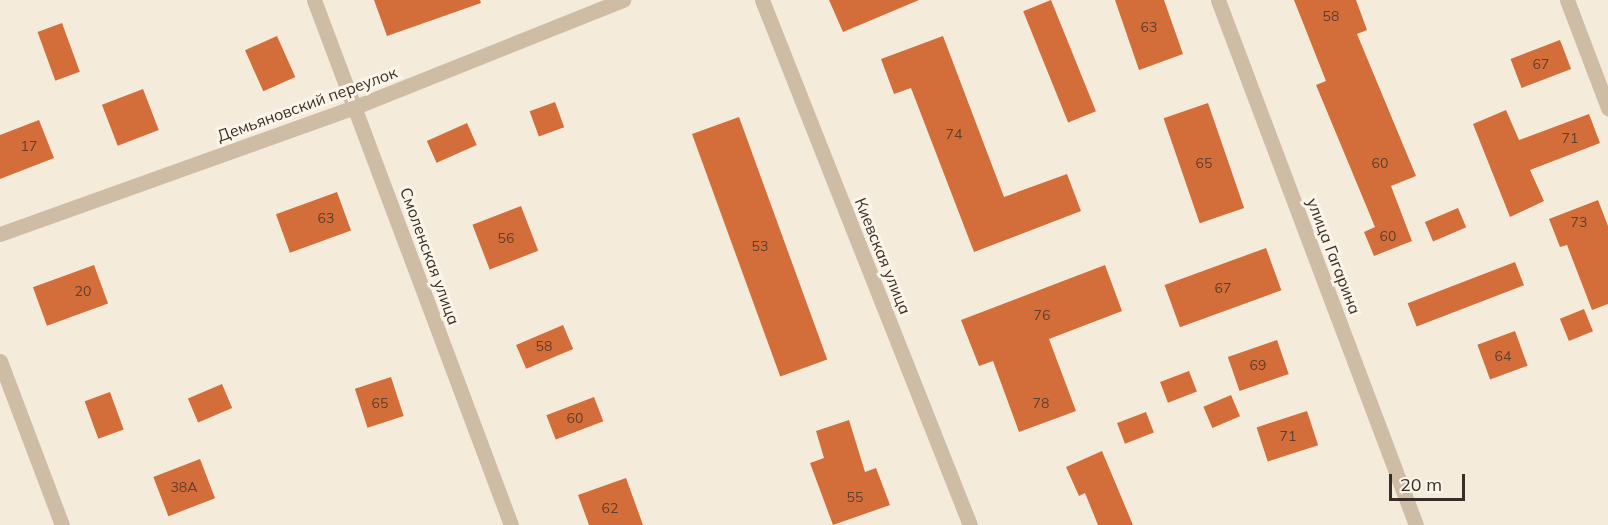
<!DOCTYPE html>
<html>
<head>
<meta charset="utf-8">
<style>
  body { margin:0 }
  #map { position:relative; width:1608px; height:525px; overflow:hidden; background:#f4ebdb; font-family:Mulish,sans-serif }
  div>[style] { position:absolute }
  .building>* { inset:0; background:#d36e3a; transform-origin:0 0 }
  .minor>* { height:15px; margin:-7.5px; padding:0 7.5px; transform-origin:7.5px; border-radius:7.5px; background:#cebca5 }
  .tertiary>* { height:15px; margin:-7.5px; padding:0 7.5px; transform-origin:7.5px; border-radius:7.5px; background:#cebca5 }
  span { translate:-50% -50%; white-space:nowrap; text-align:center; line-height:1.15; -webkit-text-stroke:6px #fbf4e8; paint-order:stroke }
  .number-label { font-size:14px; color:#603e2c }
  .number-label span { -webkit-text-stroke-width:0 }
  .street-label { font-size:16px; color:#392e27 }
  .scale { position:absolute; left:1389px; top:474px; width:76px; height:27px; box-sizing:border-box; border:3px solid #392e27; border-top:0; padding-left:8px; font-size:18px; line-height:21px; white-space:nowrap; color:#392e27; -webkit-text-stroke:4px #fbf4e8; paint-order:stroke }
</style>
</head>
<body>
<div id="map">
  <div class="building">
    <div style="clip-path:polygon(374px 0,480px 0,481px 3px,387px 36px)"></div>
    <div style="clip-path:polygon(829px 0,919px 0,843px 32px)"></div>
    <div style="left:1051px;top:0;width:120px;height:30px;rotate:68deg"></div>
    <div style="clip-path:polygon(1115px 0,1164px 0,1183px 54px,1139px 70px)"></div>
    <div style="clip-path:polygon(1294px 0,1356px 0,1367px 30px,1357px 34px,1416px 176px,1391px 186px,1412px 241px,1374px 256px,1364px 232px,1375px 227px,1316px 85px,1326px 81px)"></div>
    <div style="left:62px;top:23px;width:52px;height:26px;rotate:70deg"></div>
    <div style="left:277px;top:36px;width:45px;height:35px;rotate:66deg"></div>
    <div style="clip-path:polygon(943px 36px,1004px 197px,1067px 174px,1081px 211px,974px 252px,911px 88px,894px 94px,881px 59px)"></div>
    <div style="left:1560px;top:40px;width:31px;height:53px;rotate:69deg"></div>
    <div style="left:143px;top:89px;width:44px;height:44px;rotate:69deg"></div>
    <div style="left:555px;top:102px;width:27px;height:27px;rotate:70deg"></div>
    <div style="left:1208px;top:103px;width:111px;height:47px;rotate:71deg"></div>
    <div style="clip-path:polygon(1506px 110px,1519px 140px,1589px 114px,1600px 143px,1530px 170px,1544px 201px,1510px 217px,1473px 124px)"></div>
    <div style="left:739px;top:117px;width:258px;height:50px;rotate:70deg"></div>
    <div style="clip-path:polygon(39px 120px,54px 158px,0 179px,0 135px)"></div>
    <div style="left:467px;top:123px;width:24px;height:44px;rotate:66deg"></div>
    <div style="left:337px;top:192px;width:41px;height:65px;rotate:70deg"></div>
    <div style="clip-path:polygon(1598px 200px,1608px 226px,1608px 304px,1592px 310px,1567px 245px,1560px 247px,1549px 219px)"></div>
    <div style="left:521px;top:206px;width:48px;height:52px;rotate:69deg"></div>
    <div style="left:1458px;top:208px;width:21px;height:36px;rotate:67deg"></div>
    <div style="left:1266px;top:248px;width:45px;height:108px;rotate:70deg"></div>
    <div style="left:1515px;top:262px;width:25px;height:115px;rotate:69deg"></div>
    <div style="left:94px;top:265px;width:41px;height:65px;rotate:70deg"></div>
    <div style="clip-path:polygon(1105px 265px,1122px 311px,1049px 339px,1076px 411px,1019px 432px,993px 361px,979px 366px,961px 320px)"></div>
    <div style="left:1584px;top:309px;width:24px;height:26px;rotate:68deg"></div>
    <div style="left:563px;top:325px;width:26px;height:51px;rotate:67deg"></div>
    <div style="left:1515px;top:331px;width:37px;height:40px;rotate:70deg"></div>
    <div style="left:1277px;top:340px;width:36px;height:52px;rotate:71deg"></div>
    <div style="left:1189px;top:371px;width:22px;height:31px;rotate:69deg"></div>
    <div style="left:391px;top:377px;width:41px;height:38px;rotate:72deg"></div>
    <div style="left:222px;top:384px;width:26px;height:37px;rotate:67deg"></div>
    <div style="left:110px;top:392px;width:40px;height:27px;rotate:70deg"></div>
    <div style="left:1231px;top:395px;width:23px;height:30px;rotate:67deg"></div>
    <div style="left:594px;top:397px;width:26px;height:51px;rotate:69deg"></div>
    <div style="left:1307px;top:411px;width:36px;height:53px;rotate:72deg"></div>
    <div style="left:1146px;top:412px;width:22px;height:31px;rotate:69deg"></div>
    <div style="clip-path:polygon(849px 420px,865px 472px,876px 468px,890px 505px,833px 525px,810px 463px,824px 458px,816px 431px)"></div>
    <div style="clip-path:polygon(1102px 451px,1133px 525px,1098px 525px,1085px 493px,1079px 496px,1066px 467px)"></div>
    <div style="left:200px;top:459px;width:42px;height:50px;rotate:69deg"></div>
    <div style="clip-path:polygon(626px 478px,643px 525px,589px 525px,578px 495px)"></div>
  </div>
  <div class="minor">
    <div style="left:314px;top:0;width:561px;rotate:69.43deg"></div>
    <div style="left:762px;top:0;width:565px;rotate:68.39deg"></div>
    <div style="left:1567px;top:0;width:116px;rotate:69.2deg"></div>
    <div style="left:0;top:234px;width:377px;rotate:-19.7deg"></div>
    <div style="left:355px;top:107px;width:289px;rotate:-21.8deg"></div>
    <div style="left:0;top:361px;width:175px;rotate:69.3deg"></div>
  </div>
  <div class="tertiary">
    <div style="left:1218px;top:0;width:561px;rotate:69.34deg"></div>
  </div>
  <div class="number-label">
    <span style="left:1331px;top:16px">58</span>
    <span style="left:1149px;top:27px">63</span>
    <span style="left:1541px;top:64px">67</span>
    <span style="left:954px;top:134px">74</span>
    <span style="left:1570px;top:138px">71</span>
    <span style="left:29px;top:146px">17</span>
    <span style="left:1204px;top:163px">65</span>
    <span style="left:1380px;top:163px">60</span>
    <span style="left:326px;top:218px">63</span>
    <span style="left:1579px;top:222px">73</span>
    <span style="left:1388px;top:236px">60</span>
    <span style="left:506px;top:238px">56</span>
    <span style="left:760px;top:246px">53</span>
    <span style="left:1223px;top:288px">67</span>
    <span style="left:83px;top:291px">20</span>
    <span style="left:1042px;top:315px">76</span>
    <span style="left:544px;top:346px">58</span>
    <span style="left:1503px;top:356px">64</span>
    <span style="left:1258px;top:365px">69</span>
    <span style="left:380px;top:403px">65</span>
    <span style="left:1041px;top:403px">78</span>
    <span style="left:575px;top:418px">60</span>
    <span style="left:1288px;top:436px">71</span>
    <span style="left:184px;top:487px">38А</span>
    <span style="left:855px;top:497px">55</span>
    <span style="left:610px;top:508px">62</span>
  </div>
  <div class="street-label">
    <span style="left:307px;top:104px;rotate:-20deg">Демьяновский переулок</span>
    <span style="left:430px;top:256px;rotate:70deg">Смоленская улица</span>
    <span style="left:883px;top:256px;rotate:68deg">Киевская улица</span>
    <span style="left:1334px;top:256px;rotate:69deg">улица Гагарина</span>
  </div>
  <div class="scale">20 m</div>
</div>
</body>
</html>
